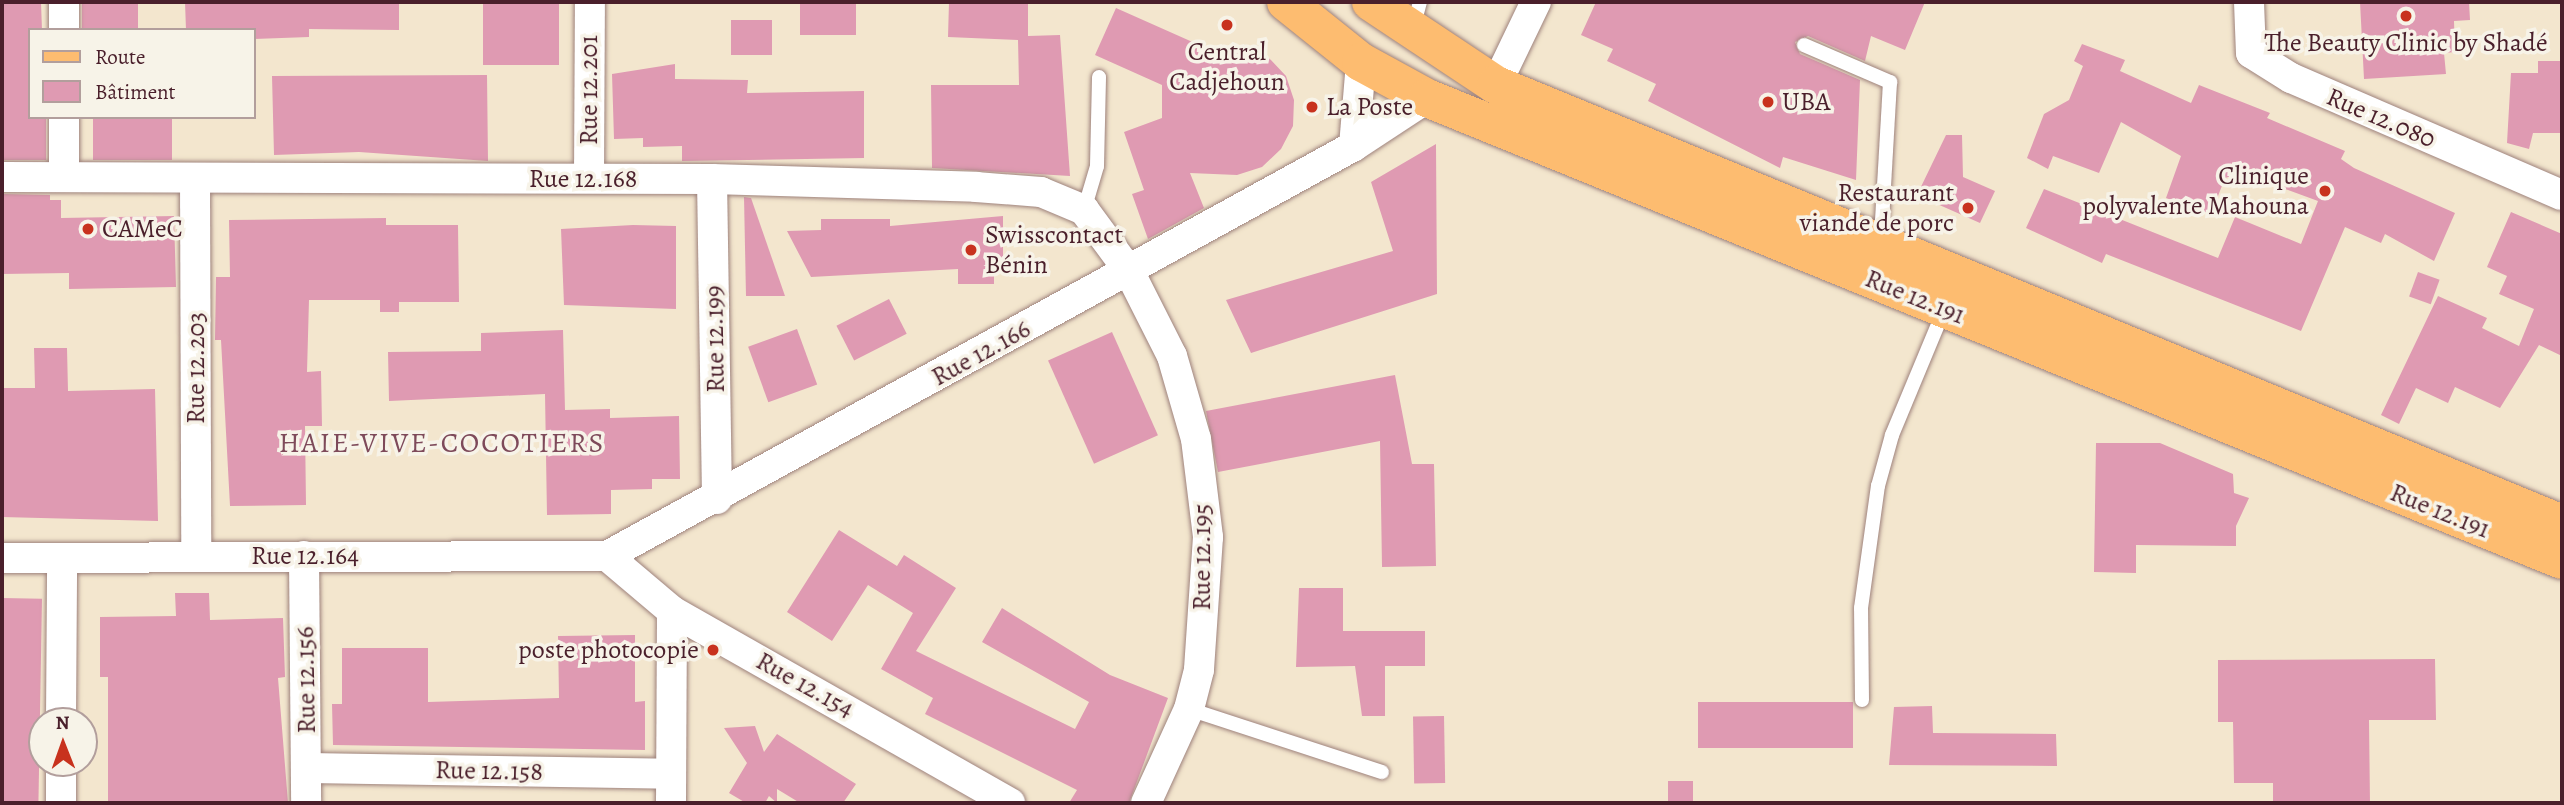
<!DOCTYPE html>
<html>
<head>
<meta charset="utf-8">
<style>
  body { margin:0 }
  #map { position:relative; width:2564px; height:805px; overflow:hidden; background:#f3e6ce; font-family:Alegreya,serif }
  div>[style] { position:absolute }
  .building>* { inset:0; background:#df9ab2; transform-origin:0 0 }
  .roads { filter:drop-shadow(0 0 2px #9e827c) drop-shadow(0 0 2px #9e827c) }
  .service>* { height:14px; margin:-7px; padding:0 7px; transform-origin:7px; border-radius:7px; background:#fff }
  .minor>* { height:30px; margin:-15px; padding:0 15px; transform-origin:15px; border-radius:15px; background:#fff }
  .primary>* { height:38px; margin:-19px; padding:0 19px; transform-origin:19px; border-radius:19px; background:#fdbc70 }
  .dots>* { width:19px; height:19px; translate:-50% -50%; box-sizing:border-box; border:4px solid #f7f3e8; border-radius:50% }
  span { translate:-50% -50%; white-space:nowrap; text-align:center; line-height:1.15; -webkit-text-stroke:7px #f7f3e8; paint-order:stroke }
  .poi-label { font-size:26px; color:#4a1f2b }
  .left { translate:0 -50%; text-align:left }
  .right { translate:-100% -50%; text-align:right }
  .street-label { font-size:26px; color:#4a1f2b }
  .neighbourhood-label { font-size:28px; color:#7e4a5a; letter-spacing:2px }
  .frame { position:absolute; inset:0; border:4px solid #4a1f2b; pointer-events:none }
  .legend { position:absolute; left:28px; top:28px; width:228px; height:91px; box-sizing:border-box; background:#f7f3e8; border:2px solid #b29e9c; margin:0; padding:9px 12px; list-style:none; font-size:21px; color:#4a1f2b }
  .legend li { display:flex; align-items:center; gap:14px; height:35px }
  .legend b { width:35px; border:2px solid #b29e9c }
  .north { position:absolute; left:28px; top:707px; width:70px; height:70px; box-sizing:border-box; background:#f7f3e8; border:2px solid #b29e9c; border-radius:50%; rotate:359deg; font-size:19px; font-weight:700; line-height:28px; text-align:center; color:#4a1f2b }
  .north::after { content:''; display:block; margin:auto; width:24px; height:32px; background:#c8321e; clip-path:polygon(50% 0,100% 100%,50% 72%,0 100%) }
</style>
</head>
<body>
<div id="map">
  <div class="building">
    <div style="clip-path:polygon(2px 2px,41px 2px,42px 30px,30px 30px,30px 117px,46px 117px,46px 160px,2px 160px)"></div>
    <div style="left:82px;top:2px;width:56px;height:28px"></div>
    <div style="clip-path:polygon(185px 2px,399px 2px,399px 30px,309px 29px,309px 37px,254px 39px,254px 30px,186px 30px)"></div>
    <div style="left:483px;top:2px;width:76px;height:63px"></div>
    <div style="left:800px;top:2px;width:56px;height:33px"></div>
    <div style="clip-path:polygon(949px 2px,1028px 2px,1028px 36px,1060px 35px,1070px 176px,932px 168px,931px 85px,1019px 85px,1018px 40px,948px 37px)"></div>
    <div style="clip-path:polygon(1596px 2px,1925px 2px,1905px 50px,1871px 36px,1865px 61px,1808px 36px,1795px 42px,1800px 54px,1860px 80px,1856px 180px,1783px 157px,1780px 168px,1648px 101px,1656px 84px,1607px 61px,1613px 49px,1581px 35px)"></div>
    <div style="clip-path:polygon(2360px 2px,2469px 2px,2470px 20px,2454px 21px,2455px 52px,2444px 53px,2446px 74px,2364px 79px)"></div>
    <div style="clip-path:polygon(1116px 8px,1206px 48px,1245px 45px,1268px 57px,1286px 76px,1294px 100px,1293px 126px,1281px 149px,1262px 167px,1237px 175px,1190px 173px,1204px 208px,1148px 239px,1132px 194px,1144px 190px,1124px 132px,1162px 118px,1162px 85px,1095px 55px)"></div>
    <div style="left:731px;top:20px;width:41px;height:35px"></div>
    <div style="clip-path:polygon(2082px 44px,2125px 60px,2120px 71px,2191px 103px,2199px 85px,2270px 113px,2267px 118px,2345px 151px,2341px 159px,2354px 168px,2455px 213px,2434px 261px,2385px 234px,2381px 243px,2345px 227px,2301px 331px,2106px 254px,2102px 263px,2026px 228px,2044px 189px,2218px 258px,2235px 217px,2301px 244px,2318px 201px,2241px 173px,2225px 178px,2211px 214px,2166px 198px,2181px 156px,2121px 122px,2099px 173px,2053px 156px,2048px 169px,2027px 158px,2044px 114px,2069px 100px,2083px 66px,2074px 61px)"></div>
    <div style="clip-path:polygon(2538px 61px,2562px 61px,2562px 133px,2533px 133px,2529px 149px,2507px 143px,2511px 73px,2538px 73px)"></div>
    <div style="clip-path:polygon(675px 64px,675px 79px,748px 80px,747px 93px,864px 91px,864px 158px,682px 161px,682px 146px,643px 147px,643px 138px,614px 139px,612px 74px)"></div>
    <div style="clip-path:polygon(487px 75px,488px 161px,359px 152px,274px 155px,272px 76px)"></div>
    <div style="left:93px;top:117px;width:79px;height:43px"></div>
    <div style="clip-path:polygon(1946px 135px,1962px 135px,1963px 177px,1995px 191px,1980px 223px,1917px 195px)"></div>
    <div style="clip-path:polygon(1436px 144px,1437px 294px,1251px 353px,1226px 300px,1393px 251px,1371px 182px)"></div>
    <div style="clip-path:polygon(2px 194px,50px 195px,50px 200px,61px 200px,61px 218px,174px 216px,176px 287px,69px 289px,69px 273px,2px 274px)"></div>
    <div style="clip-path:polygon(744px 197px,751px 198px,785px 296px,746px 296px)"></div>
    <div style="clip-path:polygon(2511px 212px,2562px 234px,2562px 356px,2539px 345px,2500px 408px,2455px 387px,2448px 403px,2416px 388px,2399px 424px,2381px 415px,2438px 296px,2487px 318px,2482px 328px,2519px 346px,2534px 309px,2499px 294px,2507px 276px,2487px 267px)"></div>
    <div style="clip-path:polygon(1003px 216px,1003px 268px,994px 269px,994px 284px,958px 284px,958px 269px,811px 277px,787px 231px,821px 230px,821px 219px,890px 219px,890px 226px)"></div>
    <div style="clip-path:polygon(386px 218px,386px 225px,458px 225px,459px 302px,399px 302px,399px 312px,380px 312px,380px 300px,309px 300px,307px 372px,321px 371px,322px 426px,305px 426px,306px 505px,230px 506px,221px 340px,215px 340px,216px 277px,230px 277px,229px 220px)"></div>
    <div style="clip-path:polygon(633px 225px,676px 226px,676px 309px,564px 305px,561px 229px)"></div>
    <div style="left:2418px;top:272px;width:23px;height:26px;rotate:20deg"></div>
    <div style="left:889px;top:299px;width:39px;height:59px;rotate:63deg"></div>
    <div style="left:797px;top:329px;width:59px;height:52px;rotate:70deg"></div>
    <div style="clip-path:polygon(563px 330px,565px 410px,610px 409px,610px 418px,679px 416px,680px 479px,652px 479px,652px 489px,611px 490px,611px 514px,547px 515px,545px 394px,389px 401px,388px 352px,481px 351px,481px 333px)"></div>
    <div style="left:1112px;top:332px;width:113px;height:70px;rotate:66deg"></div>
    <div style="clip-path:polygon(34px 348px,67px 348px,68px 391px,155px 389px,158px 521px,2px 517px,2px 388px,35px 388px)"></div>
    <div style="clip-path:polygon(1395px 375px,1412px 464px,1434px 464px,1436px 566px,1382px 567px,1380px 441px,1218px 472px,1206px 411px)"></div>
    <div style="clip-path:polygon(2096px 443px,2160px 443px,2233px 474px,2234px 493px,2249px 498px,2236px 526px,2236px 546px,2136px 545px,2136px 573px,2094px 572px)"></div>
    <div style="clip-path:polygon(839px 530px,897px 566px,904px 555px,956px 588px,916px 651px,1075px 729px,1089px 702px,982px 642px,1002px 608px,1110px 675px,1168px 698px,1129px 803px,1069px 803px,1077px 790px,925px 714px,933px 698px,881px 669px,913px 613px,868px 585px,832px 641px,787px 612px)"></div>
    <div style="clip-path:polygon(1299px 588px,1343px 588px,1343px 631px,1425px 631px,1425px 666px,1385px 666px,1385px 716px,1362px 716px,1355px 666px,1296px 667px)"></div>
    <div style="clip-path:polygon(175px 593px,209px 593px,210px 620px,283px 618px,285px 677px,278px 678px,288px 803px,108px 803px,108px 677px,100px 677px,100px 617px,176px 616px)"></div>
    <div style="left:2px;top:598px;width:40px;height:205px;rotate:1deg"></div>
    <div style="clip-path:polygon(635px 635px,635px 702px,645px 701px,645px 750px,333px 745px,332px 704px,342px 704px,342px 648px,428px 648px,428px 702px,559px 698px,558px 636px)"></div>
    <div style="clip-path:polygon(2435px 659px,2436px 720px,2369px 720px,2370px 803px,2273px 803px,2273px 783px,2234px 783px,2233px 722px,2218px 722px,2218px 660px)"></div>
    <div style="left:1698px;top:702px;width:155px;height:46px"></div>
    <div style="clip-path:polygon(1932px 706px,1933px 733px,2056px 734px,2057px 766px,1889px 765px,1894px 707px)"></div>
    <div style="left:1444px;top:716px;width:67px;height:31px;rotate:89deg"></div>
    <div style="clip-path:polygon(755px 726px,764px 752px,777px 734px,856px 784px,843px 803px,800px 803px,777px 789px,777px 803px,769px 796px,765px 803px,746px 803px,729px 793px,747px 763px,724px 728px)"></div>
    <div style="left:1693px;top:781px;width:20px;height:25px;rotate:90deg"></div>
  </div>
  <div class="roads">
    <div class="service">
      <div style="left:1413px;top:28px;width:27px;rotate:-75deg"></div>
      <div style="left:1804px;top:45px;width:94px;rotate:23.3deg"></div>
      <div style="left:1890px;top:82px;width:158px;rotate:93.3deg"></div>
      <div style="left:1084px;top:210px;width:46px;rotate:-73.5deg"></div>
      <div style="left:1097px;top:166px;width:89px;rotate:-88.7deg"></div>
      <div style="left:1862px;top:700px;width:92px;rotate:-90.6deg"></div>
      <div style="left:1861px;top:608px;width:123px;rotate:-82.1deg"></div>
      <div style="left:1878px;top:486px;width:53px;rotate:-74.6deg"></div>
      <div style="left:1892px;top:435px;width:135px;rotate:-67.4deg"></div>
      <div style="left:1189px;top:709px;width:203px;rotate:18.1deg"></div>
    </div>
    <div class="minor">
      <div style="left:2249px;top:2px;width:51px;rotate:87.8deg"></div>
      <div style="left:2251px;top:53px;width:47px;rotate:32deg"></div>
      <div style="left:2291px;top:78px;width:295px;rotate:23.4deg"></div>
      <div style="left:64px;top:30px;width:28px;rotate:-90deg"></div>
      <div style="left:1496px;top:85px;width:92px;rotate:-64.3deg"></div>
      <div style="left:1354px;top:146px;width:84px;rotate:-85.2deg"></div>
      <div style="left:2px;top:177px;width:710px;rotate:0.16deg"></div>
      <div style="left:712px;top:179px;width:264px;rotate:1.7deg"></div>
      <div style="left:976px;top:187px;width:65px;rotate:4.4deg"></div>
      <div style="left:1041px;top:192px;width:47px;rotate:22.7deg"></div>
      <div style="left:1084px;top:210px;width:76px;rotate:53.6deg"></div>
      <div style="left:1129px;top:271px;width:95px;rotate:63.2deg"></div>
      <div style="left:1172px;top:356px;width:86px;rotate:73.9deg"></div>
      <div style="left:1196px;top:439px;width:99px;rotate:83deg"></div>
      <div style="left:1208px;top:537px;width:133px;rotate:93.9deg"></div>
      <div style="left:1199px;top:670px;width:40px;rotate:104.4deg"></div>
      <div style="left:1189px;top:709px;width:103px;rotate:114.6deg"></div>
      <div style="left:64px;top:177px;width:60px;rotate:-90deg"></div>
      <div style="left:589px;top:178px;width:176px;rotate:-89.7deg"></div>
      <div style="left:712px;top:179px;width:320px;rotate:89.1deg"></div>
      <div style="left:195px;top:180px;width:376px;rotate:89.8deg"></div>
      <div style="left:304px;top:556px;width:247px;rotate:89.5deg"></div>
      <div style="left:607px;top:556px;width:85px;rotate:40.2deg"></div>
      <div style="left:672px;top:611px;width:389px;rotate:29.6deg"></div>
      <div style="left:2px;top:558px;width:605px;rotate:-0.19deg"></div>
      <div style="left:607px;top:556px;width:852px;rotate:-28.76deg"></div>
      <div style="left:1354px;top:146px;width:87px;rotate:-33.3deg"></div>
      <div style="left:61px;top:721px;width:162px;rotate:-89.6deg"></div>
      <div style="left:307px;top:768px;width:364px;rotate:0.9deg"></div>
      <div style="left:61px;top:803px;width:40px;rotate:-90deg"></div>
      <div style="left:671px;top:803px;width:192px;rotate:-89.7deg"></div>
    </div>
    <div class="primary">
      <div style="left:1286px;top:2px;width:96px;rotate:38.7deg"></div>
      <div style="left:1361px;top:62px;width:75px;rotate:28.6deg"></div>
      <div style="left:1427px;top:98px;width:1225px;rotate:22.15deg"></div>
      <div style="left:1371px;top:2px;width:150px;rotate:33.6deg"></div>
      <div style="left:1496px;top:85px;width:1153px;rotate:22.38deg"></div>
    </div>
  </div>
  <div class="dots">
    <div style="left:2406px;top:16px;background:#c8321e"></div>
    <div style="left:1227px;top:25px;background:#c8321e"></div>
    <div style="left:1768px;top:102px;background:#c8321e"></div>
    <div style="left:1312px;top:107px;background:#c8321e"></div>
    <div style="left:2325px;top:191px;background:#c8321e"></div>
    <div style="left:1968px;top:208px;background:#c8321e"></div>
    <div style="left:88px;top:229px;background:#c8321e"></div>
    <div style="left:971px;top:250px;background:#c8321e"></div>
    <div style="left:713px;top:650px;background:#c8321e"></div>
  </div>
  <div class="poi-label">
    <span style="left:2406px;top:43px">The Beauty Clinic by Shadé</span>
    <span style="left:1227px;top:67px">Central<br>Cadjehoun</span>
    <span class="left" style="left:1782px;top:102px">UBA</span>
    <span class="left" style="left:1326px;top:107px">La Poste</span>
    <span class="right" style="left:2309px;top:191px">Clinique<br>polyvalente Mahouna</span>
    <span class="right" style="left:1954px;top:208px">Restaurant<br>viande de porc</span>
    <span class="left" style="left:102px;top:229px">CAMeC</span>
    <span class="left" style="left:985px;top:250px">Swisscontact<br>Bénin</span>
    <span class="right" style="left:699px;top:650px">poste photocopie</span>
  </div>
  <div class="street-label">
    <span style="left:589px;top:90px;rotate:-90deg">Rue 12.201</span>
    <span style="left:2381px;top:118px;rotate:23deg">Rue 12.080</span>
    <span style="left:583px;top:179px">Rue 12.168</span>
    <span style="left:1915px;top:297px;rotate:22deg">Rue 12.191</span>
    <span style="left:715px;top:339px;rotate:-91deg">Rue 12.199</span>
    <span style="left:981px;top:353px;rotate:-29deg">Rue 12.166</span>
    <span style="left:196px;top:368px;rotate:-90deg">Rue 12.203</span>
    <span style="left:2440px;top:511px;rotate:22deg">Rue 12.191</span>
    <span style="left:305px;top:556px">Rue 12.164</span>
    <span style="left:1202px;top:557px;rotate:-90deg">Rue 12.195</span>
    <span style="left:306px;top:680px;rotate:-91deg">Rue 12.156</span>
    <span style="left:805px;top:685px;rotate:29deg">Rue 12.154</span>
    <span style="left:489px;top:771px;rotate:1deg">Rue 12.158</span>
  </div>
  <div class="neighbourhood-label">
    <span style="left:442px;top:443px">HAIE-VIVE-COCOTIERS</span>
  </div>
  <div class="frame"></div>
  <ul class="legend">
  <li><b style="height:9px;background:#fdbc70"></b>Route</li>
  <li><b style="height:19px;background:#df9ab2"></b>Bâtiment</li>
  </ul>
  <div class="north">N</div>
</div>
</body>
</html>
